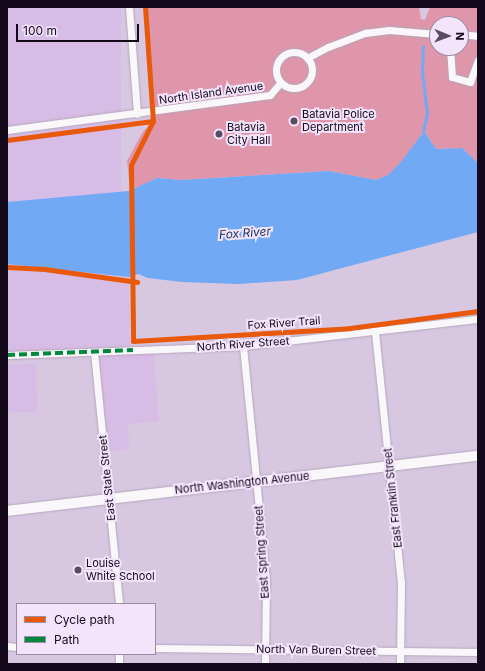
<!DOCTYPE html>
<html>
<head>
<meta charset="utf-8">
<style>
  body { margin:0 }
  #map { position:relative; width:485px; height:671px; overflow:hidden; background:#d8c7e1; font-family:Inter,sans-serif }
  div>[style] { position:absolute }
  .built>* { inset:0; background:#d7bce5; transform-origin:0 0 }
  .green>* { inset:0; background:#df96aa }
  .water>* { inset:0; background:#71a9f4 }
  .stream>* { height:2.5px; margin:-1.25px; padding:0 1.25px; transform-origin:1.25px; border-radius:1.25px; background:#71a9f4 }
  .roads { filter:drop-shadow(0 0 1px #b5a8bc) drop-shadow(0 0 1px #b5a8bc) }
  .minor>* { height:7px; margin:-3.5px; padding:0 3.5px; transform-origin:3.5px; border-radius:3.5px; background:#f9f7fa }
  .minor>.ring { margin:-3.5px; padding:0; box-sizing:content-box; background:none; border:7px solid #f9f7fa; border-radius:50% }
  .secondary>* { height:10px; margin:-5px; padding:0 5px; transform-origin:5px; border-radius:5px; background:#f9f7fa }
  .quiet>* { height:4px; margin-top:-2px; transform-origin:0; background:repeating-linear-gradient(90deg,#00873e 0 8px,transparent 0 12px) }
  .cycleway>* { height:5px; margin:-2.5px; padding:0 2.5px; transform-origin:2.5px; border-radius:2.5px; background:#e8590c }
  .dots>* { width:11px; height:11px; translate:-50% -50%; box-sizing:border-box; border:2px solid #f3e4fc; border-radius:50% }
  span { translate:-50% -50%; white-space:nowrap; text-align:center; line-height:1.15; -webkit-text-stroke:4px #f3e4fc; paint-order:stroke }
  .street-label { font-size:11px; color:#150a1b }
  .poi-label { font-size:11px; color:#150a1b }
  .left { translate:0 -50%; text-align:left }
  .water-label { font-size:12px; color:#123359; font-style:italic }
  .frame { position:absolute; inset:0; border:8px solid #150a1b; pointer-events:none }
  .legend { position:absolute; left:16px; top:603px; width:140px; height:52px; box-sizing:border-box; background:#f3e4fc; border:1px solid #9a8da2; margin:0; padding:5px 7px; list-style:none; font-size:12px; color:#150a1b }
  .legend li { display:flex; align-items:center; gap:8px; height:20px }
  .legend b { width:20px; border:1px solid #9a8da2 }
  .north { position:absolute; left:429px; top:16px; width:40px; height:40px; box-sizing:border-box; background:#f3e4fc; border:1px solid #9a8da2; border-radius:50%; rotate:91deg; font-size:11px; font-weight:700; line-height:16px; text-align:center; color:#150a1b }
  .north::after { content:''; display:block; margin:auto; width:14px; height:18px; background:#594c60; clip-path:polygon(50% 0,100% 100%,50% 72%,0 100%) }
  .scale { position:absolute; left:16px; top:24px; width:123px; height:18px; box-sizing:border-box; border:2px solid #150a1b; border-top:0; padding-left:5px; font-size:12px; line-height:14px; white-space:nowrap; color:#150a1b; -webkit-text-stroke:3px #f3e4fc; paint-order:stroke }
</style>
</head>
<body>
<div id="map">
  <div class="built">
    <div style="left:7px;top:7px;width:114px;height:195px"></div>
    <div style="clip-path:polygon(7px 264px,129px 277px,130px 347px,7px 351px)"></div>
    <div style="clip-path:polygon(153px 352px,159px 421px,127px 424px,130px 448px,108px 451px,98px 354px)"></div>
    <div style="left:36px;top:364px;width:48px;height:29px;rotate:89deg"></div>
  </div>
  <div class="green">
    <div style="clip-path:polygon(evenodd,147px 7px,419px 7px,421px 19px,425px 20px,430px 7px,478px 7px,478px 163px,462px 148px,436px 149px,424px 131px,402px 162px,388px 175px,376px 180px,329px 171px,181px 180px,157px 178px,130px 191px,127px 161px,142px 133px,156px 117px,147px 7px,437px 24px,461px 24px,461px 48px,437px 48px,437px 24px)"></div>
  </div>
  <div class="water">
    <div style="clip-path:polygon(424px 131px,436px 149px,462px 148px,478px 163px,478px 232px,297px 280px,238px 284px,182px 282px,148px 278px,138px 274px,129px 277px,7px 264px,7px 202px,129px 191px,157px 178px,181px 180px,329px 171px,376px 180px,388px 175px,401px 162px)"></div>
  </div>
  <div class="stream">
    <div style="left:423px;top:131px;width:17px;rotate:-77deg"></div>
    <div style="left:427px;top:114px;width:41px;rotate:-97deg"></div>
    <div style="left:422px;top:73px;width:26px;rotate:-88deg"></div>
  </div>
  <div class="roads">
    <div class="minor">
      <div style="left:129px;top:7px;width:107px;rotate:85.7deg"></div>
      <div style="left:461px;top:34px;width:17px;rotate:7deg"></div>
      <div style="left:450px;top:48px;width:29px;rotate:86deg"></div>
      <div style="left:452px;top:77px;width:19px;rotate:16deg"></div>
      <div style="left:470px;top:82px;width:23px;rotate:-70deg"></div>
      <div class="ring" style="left:276px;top:52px;width:29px;height:29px"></div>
      <div style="left:307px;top:58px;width:24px;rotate:-28deg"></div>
      <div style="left:328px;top:47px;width:40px;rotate:-21deg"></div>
      <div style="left:365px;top:33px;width:24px;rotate:-7deg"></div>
      <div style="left:389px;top:30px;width:48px;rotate:4.8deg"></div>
      <div style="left:7px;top:130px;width:265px;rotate:-7.6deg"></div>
      <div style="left:270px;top:95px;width:16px;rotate:-50deg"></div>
      <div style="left:375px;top:332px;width:251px;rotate:84.1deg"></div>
      <div style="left:401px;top:582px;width:82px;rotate:90.7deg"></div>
      <div style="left:243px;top:346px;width:237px;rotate:84.4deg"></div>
      <div style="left:266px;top:582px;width:82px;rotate:90.7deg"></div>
      <div style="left:94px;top:352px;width:253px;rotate:84.3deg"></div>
      <div style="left:7px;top:355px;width:236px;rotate:-2.2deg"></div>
      <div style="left:243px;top:346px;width:237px;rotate:-6.6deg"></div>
      <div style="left:7px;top:646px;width:10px;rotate:6deg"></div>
      <div style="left:155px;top:648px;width:323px;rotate:0.7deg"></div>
      <div style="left:119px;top:664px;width:10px;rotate:-90deg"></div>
    </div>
    <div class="secondary">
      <div style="left:7px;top:511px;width:474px;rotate:-6.7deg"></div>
    </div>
  </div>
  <div class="quiet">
    <div style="left:7px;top:355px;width:126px;rotate:-2.3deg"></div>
  </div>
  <div class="cycleway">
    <div style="left:153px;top:121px;width:49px;rotate:116.6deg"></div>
    <div style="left:131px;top:165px;width:176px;rotate:89.3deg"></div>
    <div style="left:133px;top:341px;width:217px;rotate:-3.4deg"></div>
    <div style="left:350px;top:328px;width:129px;rotate:-7.6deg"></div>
    <div style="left:7px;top:140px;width:147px;rotate:-7.4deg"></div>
    <div style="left:153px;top:121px;width:114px;rotate:-94deg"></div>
    <div style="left:7px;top:267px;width:38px;rotate:3deg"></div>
    <div style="left:45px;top:269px;width:93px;rotate:8deg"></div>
  </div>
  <div class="dots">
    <div style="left:294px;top:121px;background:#594c60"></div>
    <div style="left:219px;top:134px;background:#594c60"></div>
    <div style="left:78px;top:570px;background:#594c60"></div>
  </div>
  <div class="street-label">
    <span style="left:211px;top:93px;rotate:-8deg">North Island Avenue</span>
    <span style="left:284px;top:323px;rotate:-4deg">Fox River Trail</span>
    <span style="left:243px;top:344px;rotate:-4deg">North River Street</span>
    <span style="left:107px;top:478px;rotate:-96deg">East State Street</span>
    <span style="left:242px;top:483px;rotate:-6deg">North Washington Avenue</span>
    <span style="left:393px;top:498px;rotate:-96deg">East Franklin Street</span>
    <span style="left:262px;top:552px;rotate:-94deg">East Spring Street</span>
    <span style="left:316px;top:650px;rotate:1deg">North Van Buren Street</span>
  </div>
  <div class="poi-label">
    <span class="left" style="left:302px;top:121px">Batavia Police<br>Department</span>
    <span class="left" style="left:227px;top:134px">Batavia<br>City Hall</span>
    <span class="left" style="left:86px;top:570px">Louise<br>White School</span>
  </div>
  <div class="water-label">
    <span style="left:245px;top:233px;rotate:-4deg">Fox River</span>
  </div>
  <div class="frame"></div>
  <ul class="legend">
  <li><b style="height:5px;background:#e8590c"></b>Cycle path</li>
  <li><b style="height:5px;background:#00873e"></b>Path</li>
  </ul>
  <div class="north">N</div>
  <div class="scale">100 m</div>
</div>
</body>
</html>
